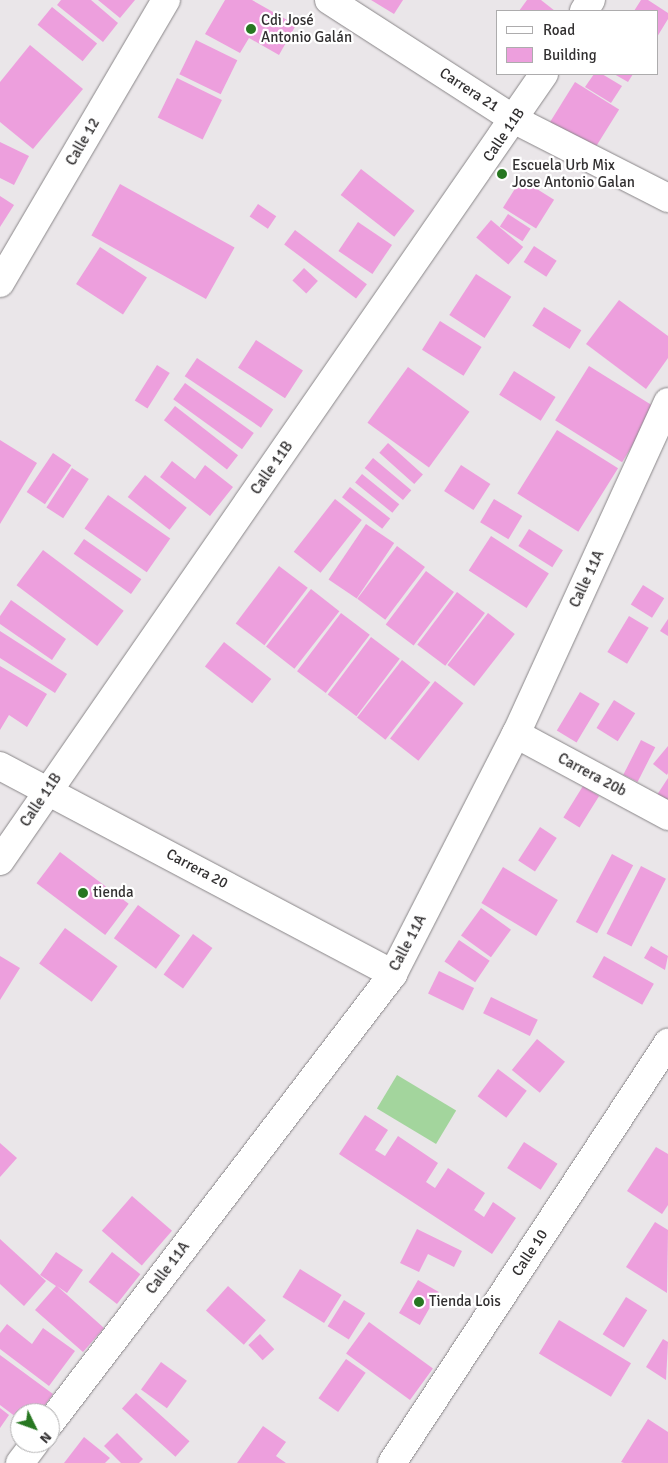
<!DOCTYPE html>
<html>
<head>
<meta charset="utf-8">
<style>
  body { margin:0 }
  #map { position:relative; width:668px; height:1463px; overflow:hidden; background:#eae6e9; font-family:Signika,sans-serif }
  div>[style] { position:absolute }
  .green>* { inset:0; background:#a3d59d; transform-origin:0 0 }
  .building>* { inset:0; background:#ed9fdd; transform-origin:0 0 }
  .roads { filter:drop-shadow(0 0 1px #898688) drop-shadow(0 0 1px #898688) }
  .minor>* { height:28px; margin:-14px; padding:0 14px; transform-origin:14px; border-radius:14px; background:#fff }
  .dots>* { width:14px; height:14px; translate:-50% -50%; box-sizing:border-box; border:2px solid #fff; border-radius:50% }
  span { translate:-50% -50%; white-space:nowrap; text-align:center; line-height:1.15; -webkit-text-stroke:4.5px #fff; paint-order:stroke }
  .poi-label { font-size:15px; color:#323031 }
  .left { translate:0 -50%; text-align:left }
  .street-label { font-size:15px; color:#323031 }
  .legend { position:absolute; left:496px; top:10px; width:162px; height:65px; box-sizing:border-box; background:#fff; border:1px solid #adacad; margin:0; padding:6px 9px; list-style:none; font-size:15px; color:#323031 }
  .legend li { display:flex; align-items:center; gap:10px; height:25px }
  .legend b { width:25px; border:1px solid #adacad }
  .north { position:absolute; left:10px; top:1403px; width:50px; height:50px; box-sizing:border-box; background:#fff; border:1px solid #adacad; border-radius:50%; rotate:132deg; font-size:14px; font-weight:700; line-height:20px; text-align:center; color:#323031 }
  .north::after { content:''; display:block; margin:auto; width:18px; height:22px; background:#277721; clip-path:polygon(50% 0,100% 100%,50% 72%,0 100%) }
</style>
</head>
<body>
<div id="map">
  <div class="green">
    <div style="left:397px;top:1075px;width:69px;height:39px;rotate:31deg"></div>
  </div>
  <div class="building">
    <div style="clip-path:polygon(61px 0,91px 0,118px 23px,103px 42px,57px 5px)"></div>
    <div style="clip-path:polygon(98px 0,135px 0,120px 18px)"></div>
    <div style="clip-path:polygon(225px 0,252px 0,296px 25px,279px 55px,249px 38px,240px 53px,205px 34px)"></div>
    <div style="clip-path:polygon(371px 0,403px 0,394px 14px)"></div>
    <div style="clip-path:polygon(527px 0,541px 0,555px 11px,519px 11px)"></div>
    <div style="clip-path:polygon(641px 0,648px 0,668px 13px,668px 19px,657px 37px,657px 11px,634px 11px)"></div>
    <div style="left:52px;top:7px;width:58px;height:23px;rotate:39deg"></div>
    <div style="left:196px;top:40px;width:46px;height:38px;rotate:26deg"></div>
    <div style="clip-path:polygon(30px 45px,83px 89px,33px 149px,0 122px,0 82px)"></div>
    <div style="clip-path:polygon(594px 74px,602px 74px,622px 86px,611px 103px,585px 87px)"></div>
    <div style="clip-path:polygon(614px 74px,633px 74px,628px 82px)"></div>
    <div style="left:177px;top:78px;width:50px;height:44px;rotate:26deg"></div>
    <div style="left:575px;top:82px;width:52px;height:50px;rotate:32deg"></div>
    <div style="clip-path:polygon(0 142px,29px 156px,14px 185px,0 178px)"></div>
    <div style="left:361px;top:169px;width:68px;height:33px;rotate:38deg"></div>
    <div style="left:521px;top:179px;width:39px;height:34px;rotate:32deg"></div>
    <div style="left:120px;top:184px;width:131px;height:59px;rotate:29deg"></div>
    <div style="clip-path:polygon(0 196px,14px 205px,0 227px)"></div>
    <div style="left:258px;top:204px;width:22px;height:15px;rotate:34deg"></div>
    <div style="left:508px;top:214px;width:27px;height:15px;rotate:33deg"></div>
    <div style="left:491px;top:220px;width:42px;height:23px;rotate:40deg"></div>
    <div style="left:358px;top:222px;width:41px;height:35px;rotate:34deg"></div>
    <div style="left:295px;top:230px;width:90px;height:18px;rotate:37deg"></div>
    <div style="left:534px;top:246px;width:27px;height:19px;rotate:33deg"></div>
    <div style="left:100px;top:247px;width:56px;height:44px;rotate:33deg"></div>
    <div style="left:304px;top:268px;width:19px;height:17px;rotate:43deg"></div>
    <div style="left:476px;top:274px;width:42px;height:49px;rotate:33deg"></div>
    <div style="clip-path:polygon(619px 300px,668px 336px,668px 358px,646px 389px,586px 344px)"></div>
    <div style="left:544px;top:307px;width:44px;height:22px;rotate:32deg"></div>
    <div style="left:440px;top:321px;width:49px;height:34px;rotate:32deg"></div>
    <div style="left:256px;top:340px;width:56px;height:33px;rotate:33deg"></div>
    <div style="left:197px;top:358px;width:92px;height:22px;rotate:34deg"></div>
    <div style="left:157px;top:365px;width:15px;height:42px;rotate:32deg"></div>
    <div style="left:589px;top:366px;width:79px;height:64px;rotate:32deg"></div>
    <div style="left:408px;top:367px;width:76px;height:69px;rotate:36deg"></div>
    <div style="left:514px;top:371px;width:49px;height:28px;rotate:32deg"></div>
    <div style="left:185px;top:383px;width:85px;height:20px;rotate:36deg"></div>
    <div style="left:175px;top:406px;width:80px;height:18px;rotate:38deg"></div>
    <div style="left:557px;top:430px;width:72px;height:75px;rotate:32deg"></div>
    <div style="clip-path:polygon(0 440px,37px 463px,0 524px)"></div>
    <div style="left:388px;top:443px;width:47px;height:13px;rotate:42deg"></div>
    <div style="left:53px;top:453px;width:22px;height:47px;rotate:34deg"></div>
    <div style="left:373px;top:458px;width:50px;height:13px;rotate:40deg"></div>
    <div style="clip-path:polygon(172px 461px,195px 479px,205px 465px,233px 487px,210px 516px,160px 477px)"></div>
    <div style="left:461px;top:465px;width:35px;height:31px;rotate:33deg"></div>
    <div style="left:72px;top:468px;width:20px;height:47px;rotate:33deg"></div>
    <div style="left:362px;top:474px;width:48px;height:11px;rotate:39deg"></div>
    <div style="left:145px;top:475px;width:53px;height:28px;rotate:38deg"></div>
    <div style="left:350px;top:487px;width:51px;height:13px;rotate:38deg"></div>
    <div style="left:108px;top:495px;width:76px;height:41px;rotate:35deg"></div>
    <div style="left:335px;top:499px;width:34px;height:67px;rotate:38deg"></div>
    <div style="left:494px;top:499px;width:33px;height:27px;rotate:31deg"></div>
    <div style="left:366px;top:524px;width:34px;height:67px;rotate:34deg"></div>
    <div style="left:529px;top:529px;width:40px;height:20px;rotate:32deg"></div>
    <div style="left:491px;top:536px;width:69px;height:41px;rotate:33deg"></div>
    <div style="left:84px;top:539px;width:70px;height:18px;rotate:35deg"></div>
    <div style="left:397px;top:546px;width:35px;height:66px;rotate:37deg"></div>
    <div style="left:43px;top:550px;width:101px;height:44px;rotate:37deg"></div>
    <div style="left:279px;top:566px;width:36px;height:72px;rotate:37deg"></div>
    <div style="left:426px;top:571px;width:35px;height:67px;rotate:37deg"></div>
    <div style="left:643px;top:585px;width:25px;height:23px;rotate:32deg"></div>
    <div style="left:311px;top:589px;width:36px;height:73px;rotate:38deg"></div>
    <div style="left:457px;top:592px;width:35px;height:66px;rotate:37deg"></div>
    <div style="clip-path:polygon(11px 600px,66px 639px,52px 660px,0 624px,0 616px)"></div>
    <div style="left:341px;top:613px;width:36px;height:73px;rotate:37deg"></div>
    <div style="left:488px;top:613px;width:34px;height:66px;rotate:38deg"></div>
    <div style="left:629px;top:616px;width:23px;height:42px;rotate:31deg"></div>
    <div style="clip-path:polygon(668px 619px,668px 636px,660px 631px)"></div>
    <div style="clip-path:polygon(0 631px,67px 674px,55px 693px,0 658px)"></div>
    <div style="left:371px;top:637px;width:36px;height:72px;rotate:37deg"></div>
    <div style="left:224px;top:642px;width:60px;height:31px;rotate:38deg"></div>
    <div style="left:402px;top:660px;width:36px;height:73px;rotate:38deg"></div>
    <div style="clip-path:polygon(0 666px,47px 694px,27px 727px,9px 715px,0 730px)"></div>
    <div style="left:435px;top:681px;width:36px;height:73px;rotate:38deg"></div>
    <div style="left:580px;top:692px;width:23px;height:45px;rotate:31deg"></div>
    <div style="left:614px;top:700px;width:25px;height:33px;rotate:32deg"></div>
    <div style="left:641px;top:740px;width:16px;height:39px;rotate:27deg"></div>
    <div style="clip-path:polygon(668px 746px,668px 773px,667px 775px,653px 764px)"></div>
    <div style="clip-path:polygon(668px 778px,668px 800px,663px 808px,653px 801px)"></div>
    <div style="left:583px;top:786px;width:19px;height:37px;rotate:32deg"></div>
    <div style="left:540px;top:827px;width:20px;height:40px;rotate:33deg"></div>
    <div style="left:60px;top:852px;width:86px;height:39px;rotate:37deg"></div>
    <div style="left:612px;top:854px;width:24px;height:77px;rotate:28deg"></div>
    <div style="left:641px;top:866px;width:28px;height:76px;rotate:27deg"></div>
    <div style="left:503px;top:867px;width:64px;height:42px;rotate:31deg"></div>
    <div style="left:138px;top:905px;width:52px;height:41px;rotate:36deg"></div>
    <div style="left:481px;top:908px;width:37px;height:34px;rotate:36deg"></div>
    <div style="left:65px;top:928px;width:65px;height:44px;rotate:36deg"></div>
    <div style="left:193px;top:934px;width:24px;height:50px;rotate:36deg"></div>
    <div style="left:459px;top:940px;width:37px;height:26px;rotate:34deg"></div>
    <div style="clip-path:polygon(651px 946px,668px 956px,665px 970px,644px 958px)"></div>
    <div style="clip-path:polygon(0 956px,20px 968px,0 1000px)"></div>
    <div style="left:604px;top:956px;width:57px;height:24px;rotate:29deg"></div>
    <div style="left:439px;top:971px;width:39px;height:25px;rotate:26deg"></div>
    <div style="left:491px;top:997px;width:52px;height:18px;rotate:26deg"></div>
    <div style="left:537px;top:1039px;width:36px;height:40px;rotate:39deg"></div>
    <div style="left:498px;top:1069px;width:36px;height:34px;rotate:37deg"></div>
    <div style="clip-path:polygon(365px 1115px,388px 1130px,375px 1150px,385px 1156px,398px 1136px,438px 1163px,426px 1182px,435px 1188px,448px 1168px,485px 1193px,474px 1210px,484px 1217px,493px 1202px,516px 1218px,492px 1254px,339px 1154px)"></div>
    <div style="left:524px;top:1142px;width:40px;height:31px;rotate:33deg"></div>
    <div style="clip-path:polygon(0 1143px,17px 1158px,0 1177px)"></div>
    <div style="clip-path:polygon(656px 1147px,668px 1154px,668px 1205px,662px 1214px,627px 1191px)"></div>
    <div style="left:132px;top:1196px;width:53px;height:46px;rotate:41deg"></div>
    <div style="clip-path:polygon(655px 1222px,668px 1230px,667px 1293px,626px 1267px)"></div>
    <div style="clip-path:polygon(417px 1229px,462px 1251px,454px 1267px,428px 1254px,419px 1272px,400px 1263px)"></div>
    <div style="clip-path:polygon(0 1239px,46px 1281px,24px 1306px,0 1284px)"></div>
    <div style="clip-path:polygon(56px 1252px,83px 1270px,67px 1293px,57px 1286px,104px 1328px,83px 1352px,35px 1310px,56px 1286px,40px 1275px)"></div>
    <div style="left:112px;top:1252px;width:36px;height:38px;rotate:38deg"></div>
    <div style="left:300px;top:1269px;width:49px;height:33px;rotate:32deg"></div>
    <div style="left:418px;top:1280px;width:24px;height:38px;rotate:30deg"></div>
    <div style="left:228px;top:1286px;width:51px;height:33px;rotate:42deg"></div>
    <div style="left:626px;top:1297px;width:25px;height:44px;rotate:32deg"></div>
    <div style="left:344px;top:1300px;width:25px;height:31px;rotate:32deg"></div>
    <div style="left:559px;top:1320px;width:84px;height:39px;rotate:31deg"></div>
    <div style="left:369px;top:1322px;width:79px;height:39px;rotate:36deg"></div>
    <div style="clip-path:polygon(7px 1324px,32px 1344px,43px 1328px,75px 1351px,49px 1386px,0 1349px,0 1333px)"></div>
    <div style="left:260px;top:1334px;width:21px;height:16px;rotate:47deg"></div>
    <div style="clip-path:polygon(663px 1339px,668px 1342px,666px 1380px,646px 1367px)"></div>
    <div style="clip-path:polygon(0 1355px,53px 1394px,39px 1413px,20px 1413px,20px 1420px,0 1405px)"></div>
    <div style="left:346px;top:1359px;width:24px;height:48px;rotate:35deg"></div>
    <div style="left:161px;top:1362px;width:32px;height:34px;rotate:36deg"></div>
    <div style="left:136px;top:1393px;width:72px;height:21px;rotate:42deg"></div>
    <div style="clip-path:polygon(0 1408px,9px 1415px,0 1428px)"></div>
    <div style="clip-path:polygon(648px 1419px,668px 1432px,668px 1463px,624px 1463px,621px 1462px)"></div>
    <div style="clip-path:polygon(263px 1426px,286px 1442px,276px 1456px,286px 1463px,237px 1463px)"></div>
    <div style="clip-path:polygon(117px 1433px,143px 1459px,139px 1463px,121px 1463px,104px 1446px)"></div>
    <div style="clip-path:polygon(84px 1437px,110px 1458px,105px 1463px,64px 1463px)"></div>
  </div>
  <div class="roads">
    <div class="minor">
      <div style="left:329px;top:0;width:221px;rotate:32.8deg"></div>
      <div style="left:515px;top:120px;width:172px;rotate:27deg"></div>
      <div style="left:584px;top:11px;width:13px;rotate:-58deg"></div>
      <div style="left:0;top:283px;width:328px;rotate:-59.6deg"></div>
      <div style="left:516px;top:734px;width:173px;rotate:28.3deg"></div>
      <div style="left:0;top:766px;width:445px;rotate:27.9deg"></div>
      <div style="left:0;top:861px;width:957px;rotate:-55.35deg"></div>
      <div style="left:50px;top:1423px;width:565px;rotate:-52.62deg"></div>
      <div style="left:393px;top:974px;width:270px;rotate:-62.9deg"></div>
      <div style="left:516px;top:734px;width:365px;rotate:-65.4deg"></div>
      <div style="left:20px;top:1463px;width:25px;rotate:-53deg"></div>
      <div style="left:392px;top:1463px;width:503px;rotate:-56.69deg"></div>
    </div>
  </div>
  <div class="dots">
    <div style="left:251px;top:29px;background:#277721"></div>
    <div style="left:502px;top:174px;background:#277721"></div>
    <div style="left:83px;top:893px;background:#277721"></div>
    <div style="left:419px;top:1302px;background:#277721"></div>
  </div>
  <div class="poi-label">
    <span class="left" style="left:261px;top:29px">Cdi José<br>Antonio Galán</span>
    <span class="left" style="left:512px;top:174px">Escuela Urb Mix<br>Jose Antonio Galan</span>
    <span class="left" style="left:93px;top:893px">tienda</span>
    <span class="left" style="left:429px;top:1302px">Tienda Lois</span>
  </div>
  <div class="street-label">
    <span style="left:469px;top:90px;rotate:33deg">Carrera 21</span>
    <span style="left:504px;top:135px;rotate:-56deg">Calle 11B</span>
    <span style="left:83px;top:142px;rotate:-60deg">Calle 12</span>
    <span style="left:272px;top:468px;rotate:-55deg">Calle 11B</span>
    <span style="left:587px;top:579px;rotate:-65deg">Calle 11A</span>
    <span style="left:592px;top:775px;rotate:28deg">Carrera 20b</span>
    <span style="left:41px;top:800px;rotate:-56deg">Calle 11B</span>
    <span style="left:197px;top:869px;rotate:28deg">Carrera 20</span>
    <span style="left:408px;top:943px;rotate:-62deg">Calle 11A</span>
    <span style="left:530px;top:1253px;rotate:-57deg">Calle 10</span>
    <span style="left:168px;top:1268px;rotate:-53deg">Calle 11A</span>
  </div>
  <ul class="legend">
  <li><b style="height:6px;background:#fff"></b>Road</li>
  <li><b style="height:14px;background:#ed9fdd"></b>Building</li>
  </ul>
  <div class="north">N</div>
</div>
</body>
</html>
